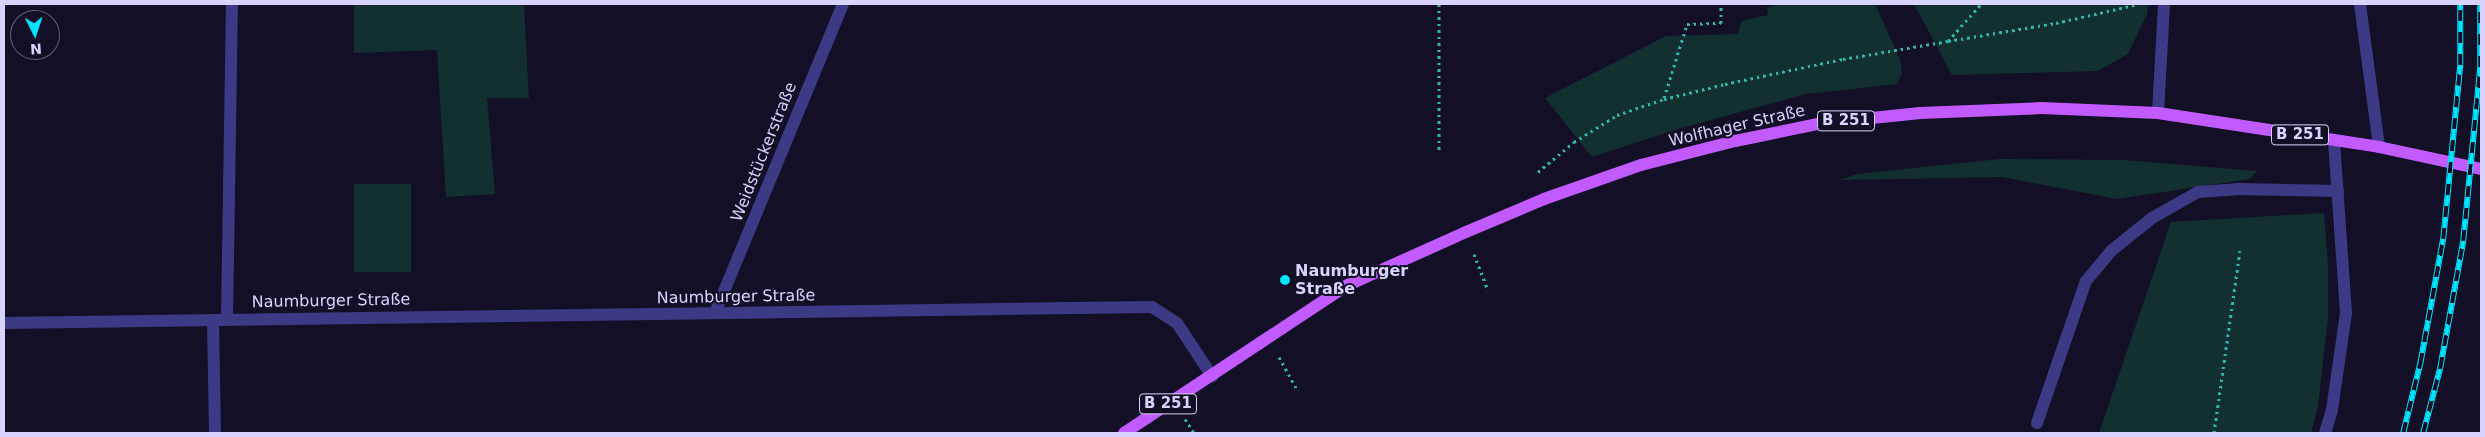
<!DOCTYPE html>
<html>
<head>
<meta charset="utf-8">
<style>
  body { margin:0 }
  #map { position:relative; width:2485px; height:437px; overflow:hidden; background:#130f26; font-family:"DejaVu Sans",sans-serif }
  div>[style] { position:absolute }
  .green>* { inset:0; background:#12302f; transform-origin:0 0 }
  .path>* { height:3px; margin-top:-1.5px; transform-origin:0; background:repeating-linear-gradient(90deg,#2fb8b0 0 2.5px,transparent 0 6.5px) }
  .minor>* { height:12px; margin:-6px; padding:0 6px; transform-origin:6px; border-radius:6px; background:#3d3a85 }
  .major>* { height:12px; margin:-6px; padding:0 6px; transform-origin:6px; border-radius:6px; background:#c25bff }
  .rail>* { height:5.5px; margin-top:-2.75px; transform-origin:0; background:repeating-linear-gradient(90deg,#130f26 0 11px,#00e5ff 0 22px); box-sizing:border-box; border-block:1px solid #00e5ff }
  .dots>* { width:14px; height:14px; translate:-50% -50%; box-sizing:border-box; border:2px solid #130f26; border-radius:50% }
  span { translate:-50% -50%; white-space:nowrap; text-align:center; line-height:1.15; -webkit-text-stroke:4px #130f26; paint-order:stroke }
  .shield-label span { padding:1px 4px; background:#130f26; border:1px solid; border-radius:4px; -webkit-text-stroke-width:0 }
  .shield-label { font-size:15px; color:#d9d4ff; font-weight:700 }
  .street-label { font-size:16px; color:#d9d4ff }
  .poi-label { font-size:16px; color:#d9d4ff; font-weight:700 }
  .left { translate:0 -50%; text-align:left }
  .frame { position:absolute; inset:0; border:5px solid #d9d4ff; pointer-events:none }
  .north { position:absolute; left:10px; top:10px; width:50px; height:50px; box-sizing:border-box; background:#130f26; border:1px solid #625e7d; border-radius:50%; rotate:176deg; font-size:14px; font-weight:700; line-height:20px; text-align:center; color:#d9d4ff }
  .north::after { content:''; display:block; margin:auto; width:18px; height:22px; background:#00e5ff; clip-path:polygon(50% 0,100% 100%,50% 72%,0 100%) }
</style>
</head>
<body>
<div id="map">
  <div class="green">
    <div style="clip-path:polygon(354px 4px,524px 4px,529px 98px,487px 98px,495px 194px,446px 197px,437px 50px,354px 53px)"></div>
    <div style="clip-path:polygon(1783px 4px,1875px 4px,1900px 59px,1902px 73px,1897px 84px,1806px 94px,1678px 129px,1592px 157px,1545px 98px,1666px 36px,1738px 34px,1741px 21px,1768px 15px,1767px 7px)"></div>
    <div style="clip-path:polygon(1914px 4px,2148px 4px,2147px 14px,2128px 54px,2098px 71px,1952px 75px)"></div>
    <div style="clip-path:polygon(2000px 159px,2122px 160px,2257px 171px,2250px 179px,2117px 199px,2002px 177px,1839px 180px,1857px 174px)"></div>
    <div style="left:354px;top:184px;width:57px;height:88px"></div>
    <div style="clip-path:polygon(2324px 213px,2328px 264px,2328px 319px,2318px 406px,2311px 433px,2099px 433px,2171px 222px)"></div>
  </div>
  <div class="path">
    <div style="left:1439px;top:4px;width:147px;rotate:90deg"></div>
    <div style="left:1948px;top:41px;width:109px;rotate:-9.5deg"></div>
    <div style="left:2056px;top:23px;width:84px;rotate:-13deg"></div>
    <div style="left:1664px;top:98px;width:77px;rotate:-72.7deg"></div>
    <div style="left:1687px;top:24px;width:34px;rotate:-2deg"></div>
    <div style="left:1721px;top:23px;width:19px;rotate:-90deg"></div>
    <div style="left:1538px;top:172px;width:47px;rotate:-39.8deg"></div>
    <div style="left:1574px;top:142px;width:51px;rotate:-32.1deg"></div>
    <div style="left:1617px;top:115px;width:50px;rotate:-18.8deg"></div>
    <div style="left:1664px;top:99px;width:63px;rotate:-13.8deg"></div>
    <div style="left:1725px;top:84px;width:121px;rotate:-12deg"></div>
    <div style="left:1843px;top:59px;width:107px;rotate:-9.7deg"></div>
    <div style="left:1948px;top:41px;width:50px;rotate:-48.3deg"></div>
    <div style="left:1474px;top:254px;width:39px;rotate:69deg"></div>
    <div style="left:1279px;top:357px;width:39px;rotate:61deg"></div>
    <div style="left:1185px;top:419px;width:17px;rotate:57deg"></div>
    <div style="left:2214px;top:433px;width:184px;rotate:-81.9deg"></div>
  </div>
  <div class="minor">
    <div style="left:2360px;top:4px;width:144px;rotate:82.4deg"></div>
    <div style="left:2158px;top:113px;width:109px;rotate:-86.8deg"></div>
    <div style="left:715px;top:313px;width:334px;rotate:-67.5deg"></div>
    <div style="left:227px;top:319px;width:315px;rotate:-89.1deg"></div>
    <div style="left:213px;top:320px;width:113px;rotate:89deg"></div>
    <div style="left:4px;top:323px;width:1148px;rotate:-0.8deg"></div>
    <div style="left:1152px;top:307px;width:30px;rotate:33deg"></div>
    <div style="left:1177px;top:323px;width:64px;rotate:56.6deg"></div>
    <div style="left:2037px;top:423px;width:150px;rotate:-71deg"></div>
    <div style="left:2086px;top:281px;width:39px;rotate:-50deg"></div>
    <div style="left:2111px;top:251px;width:53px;rotate:-38.8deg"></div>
    <div style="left:2152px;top:218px;width:53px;rotate:-29.5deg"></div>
    <div style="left:2198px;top:192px;width:39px;rotate:-4deg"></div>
    <div style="left:2237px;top:189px;width:101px;rotate:1.1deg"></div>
    <div style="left:2325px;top:433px;width:24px;rotate:-73deg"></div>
    <div style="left:2332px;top:410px;width:98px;rotate:-81.8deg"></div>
    <div style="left:2346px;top:313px;width:172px;rotate:-94deg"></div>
  </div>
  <div class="major">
    <div style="left:1124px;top:433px;width:268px;rotate:-33.5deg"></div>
    <div style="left:1348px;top:285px;width:129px;rotate:-24.2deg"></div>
    <div style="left:1466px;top:232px;width:85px;rotate:-22.9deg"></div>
    <div style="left:1544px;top:199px;width:103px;rotate:-19.3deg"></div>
    <div style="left:1641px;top:165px;width:97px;rotate:-14.3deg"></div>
    <div style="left:1735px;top:141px;width:90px;rotate:-11.6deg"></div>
    <div style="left:1823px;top:123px;width:98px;rotate:-5.9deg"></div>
    <div style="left:1920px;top:113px;width:122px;rotate:-2.3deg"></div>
    <div style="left:2042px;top:108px;width:116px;rotate:2.5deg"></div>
    <div style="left:2158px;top:113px;width:224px;rotate:8.7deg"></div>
    <div style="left:2379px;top:147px;width:104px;rotate:12.2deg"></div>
  </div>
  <div class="rail">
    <div style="left:2403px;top:433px;width:71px;rotate:-76.2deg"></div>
    <div style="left:2420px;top:364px;width:127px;rotate:-79.6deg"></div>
    <div style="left:2443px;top:239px;width:175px;rotate:-84.4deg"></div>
    <div style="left:2460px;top:65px;width:61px;rotate:-90deg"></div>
    <div style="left:2423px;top:433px;width:67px;rotate:-75.3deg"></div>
    <div style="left:2440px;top:368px;width:129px;rotate:-79.7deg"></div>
    <div style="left:2463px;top:241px;width:175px;rotate:-84.4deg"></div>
    <div style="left:2480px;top:67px;width:63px;rotate:-90deg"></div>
  </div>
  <div class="dots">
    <div style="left:1285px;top:280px;background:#00e5ff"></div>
  </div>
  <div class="shield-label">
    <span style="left:1846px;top:121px">B 251</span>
    <span style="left:2300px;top:135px">B 251</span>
    <span style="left:1168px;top:404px">B 251</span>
  </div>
  <div class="street-label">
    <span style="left:1737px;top:126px;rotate:-13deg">Wolfhager Straße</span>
    <span style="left:764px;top:152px;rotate:-68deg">Weidstückerstraße</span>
    <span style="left:736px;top:297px;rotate:-1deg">Naumburger Straße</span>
    <span style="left:331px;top:301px;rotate:-1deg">Naumburger Straße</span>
  </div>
  <div class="poi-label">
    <span class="left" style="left:1295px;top:280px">Naumburger<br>Straße</span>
  </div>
  <div class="frame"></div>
  <div class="north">N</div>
</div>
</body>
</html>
